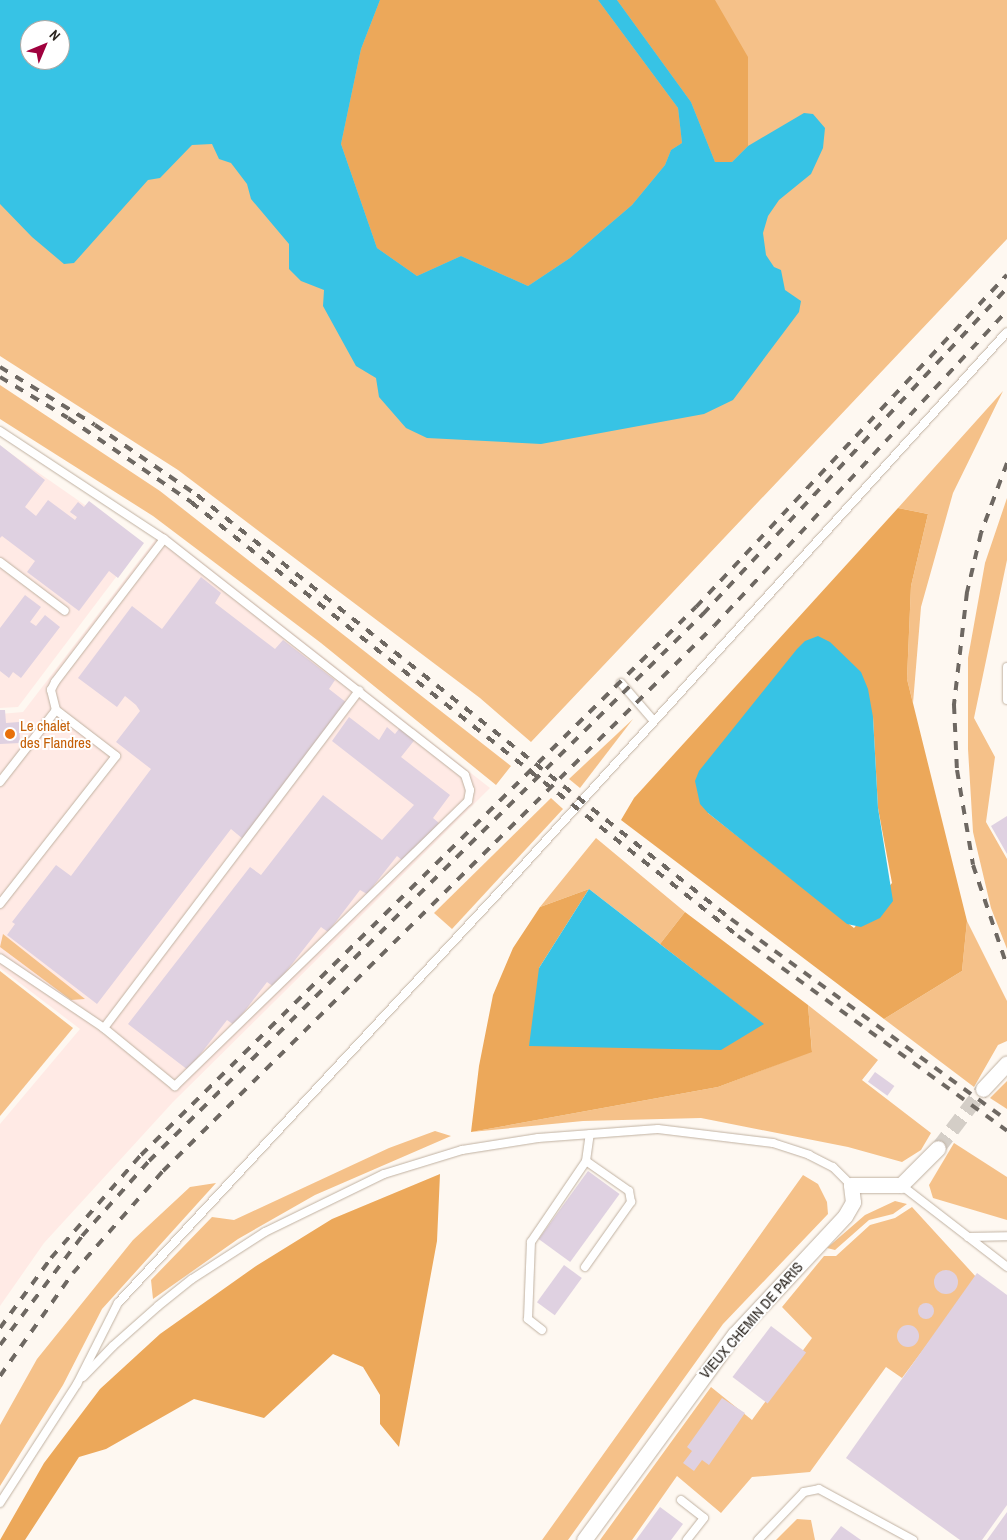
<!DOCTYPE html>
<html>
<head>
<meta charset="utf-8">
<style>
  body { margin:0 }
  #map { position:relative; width:1007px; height:1540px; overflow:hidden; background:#fef8f1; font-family:"Archivo Narrow",sans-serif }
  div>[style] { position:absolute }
  .commercial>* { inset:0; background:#ffeae5 }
  .green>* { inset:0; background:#f5c189 }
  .forest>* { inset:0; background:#eca85a }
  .water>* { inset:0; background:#37c3e5 }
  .building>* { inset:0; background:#dfd1e1; transform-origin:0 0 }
  .round { border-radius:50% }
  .minor-tunnel>* { height:15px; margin-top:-7.5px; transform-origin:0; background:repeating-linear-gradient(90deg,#d4cec7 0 15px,transparent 0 23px) }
  .roads { filter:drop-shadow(0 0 1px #c0b1a1) drop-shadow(0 0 1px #c0b1a1) }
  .service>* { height:8px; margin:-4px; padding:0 4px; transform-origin:4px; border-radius:4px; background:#fff }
  .minor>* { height:15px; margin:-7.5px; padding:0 7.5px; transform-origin:7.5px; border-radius:7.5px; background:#fff }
  .rail>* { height:4px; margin-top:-2px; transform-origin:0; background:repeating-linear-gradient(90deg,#6e6862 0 9px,transparent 0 18px) }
  .dots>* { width:14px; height:14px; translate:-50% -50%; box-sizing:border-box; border:2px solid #fff; border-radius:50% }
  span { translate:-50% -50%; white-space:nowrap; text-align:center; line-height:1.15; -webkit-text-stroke:4px #fff; paint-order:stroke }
  .food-label { font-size:15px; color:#c56008 }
  .left { translate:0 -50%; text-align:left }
  .street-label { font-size:15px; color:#2d2721 }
  .north { position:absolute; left:20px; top:20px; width:50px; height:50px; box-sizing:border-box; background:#fff; border:1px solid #aba9a6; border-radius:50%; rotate:45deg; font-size:14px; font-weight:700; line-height:20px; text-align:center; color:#2d2721 }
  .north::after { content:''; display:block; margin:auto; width:18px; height:22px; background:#a0013e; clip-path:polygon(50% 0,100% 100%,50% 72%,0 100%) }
</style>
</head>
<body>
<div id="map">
  <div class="commercial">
    <div style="clip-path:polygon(0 446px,141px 544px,18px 707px,0 708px)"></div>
    <div style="clip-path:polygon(162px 531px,490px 788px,173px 1102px,44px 1243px,0 1306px,0 1124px,80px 1029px,0 968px,0 714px,23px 712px)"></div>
  </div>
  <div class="green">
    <div style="clip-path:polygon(evenodd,0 0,1007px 0,1007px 239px,531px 742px,480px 698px,178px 470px,0 356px,0 0,30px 30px,60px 30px,60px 60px,30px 60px,30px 30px)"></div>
    <div style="clip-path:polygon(0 385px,160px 491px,511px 766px,496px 785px,321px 643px,153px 516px,0 419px)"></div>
    <div style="clip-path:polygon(1003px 391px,953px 493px,921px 607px,913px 703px,907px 679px,911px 586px,928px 514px,898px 508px)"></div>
    <div style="clip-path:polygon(1007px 498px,1007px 560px,974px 718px,995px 757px,986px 822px,1007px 859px,1007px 949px,991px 908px,973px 832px,968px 749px,968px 658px,985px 563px)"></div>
    <div style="clip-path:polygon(633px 719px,580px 788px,569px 779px)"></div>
    <div style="clip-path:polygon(551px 798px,563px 809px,452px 929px,434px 913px)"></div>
    <div style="clip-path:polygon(596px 838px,685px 912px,660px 944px,589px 889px,540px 907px)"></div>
    <div style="clip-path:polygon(967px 921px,1007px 1001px,1007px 1041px,998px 1045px,974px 1087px,884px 1019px,962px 971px)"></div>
    <div style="clip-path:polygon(3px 934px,85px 999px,71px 1000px,0 947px)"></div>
    <div style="clip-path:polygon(0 971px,73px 1028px,0 1116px)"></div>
    <div style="clip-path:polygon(808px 1005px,878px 1060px,862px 1080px,931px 1133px,921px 1150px,902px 1162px,848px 1147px,701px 1118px,583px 1121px,471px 1132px,718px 1087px,812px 1051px)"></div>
    <div style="clip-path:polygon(1007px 1081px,1007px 1109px,990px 1098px)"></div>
    <div style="clip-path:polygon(435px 1131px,451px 1136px,315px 1195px,238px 1239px,153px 1299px,151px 1280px,212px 1217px,234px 1220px,389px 1148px)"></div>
    <div style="clip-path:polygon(954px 1143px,1007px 1177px,1007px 1220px,933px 1198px,929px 1185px)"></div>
    <div style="clip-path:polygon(803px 1175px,818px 1184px,827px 1202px,828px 1214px,723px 1324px,568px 1540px,542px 1540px)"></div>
    <div style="clip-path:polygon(216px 1183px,102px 1309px,63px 1385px,0 1486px,0 1425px,37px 1359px,133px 1240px,190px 1187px)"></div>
    <div style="clip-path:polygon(895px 1201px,907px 1204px,893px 1214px,869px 1220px,835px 1250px,827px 1248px,865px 1215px)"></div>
    <div style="clip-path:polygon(912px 1207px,977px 1278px,902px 1378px,886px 1367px,810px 1472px,752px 1477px,721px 1513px,677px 1476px,632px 1540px,600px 1540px,711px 1387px,752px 1420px,812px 1338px,782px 1307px,824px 1256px,836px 1256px,870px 1225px,895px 1218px)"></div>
    <div style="clip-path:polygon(797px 1519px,811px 1520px,815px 1540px,776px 1540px)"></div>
  </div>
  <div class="forest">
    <div style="clip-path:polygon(380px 0,598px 0,678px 108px,682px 143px,671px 150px,665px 165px,632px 205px,570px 258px,528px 286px,461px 256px,417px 276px,377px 248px,341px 144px,361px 49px)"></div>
    <div style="clip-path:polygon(617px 0,715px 0,748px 57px,748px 146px,732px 162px,715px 162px,691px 102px)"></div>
    <div style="clip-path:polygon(evenodd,898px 508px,928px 514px,911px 586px,907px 679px,967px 921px,962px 971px,884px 1019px,621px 820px,634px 798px,898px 508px,873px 717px,878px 808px,892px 883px,854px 928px,708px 813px,873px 717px)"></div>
    <div style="clip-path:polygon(589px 889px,539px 968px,763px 1024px,660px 944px,685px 912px,808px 1005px,812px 1052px,718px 1087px,471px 1132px,479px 1066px,493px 995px,513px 948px,540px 907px)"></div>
    <div style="clip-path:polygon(440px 1174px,437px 1241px,399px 1447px,380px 1424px,380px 1395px,363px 1367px,333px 1354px,264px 1418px,194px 1399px,106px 1449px,79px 1457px,25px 1540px,0 1540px,44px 1463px,100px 1389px,160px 1334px,256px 1266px,332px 1219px)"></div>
  </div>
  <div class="water">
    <div style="clip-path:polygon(evenodd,0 0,380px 0,361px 49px,341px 144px,377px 248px,417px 276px,461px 256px,528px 286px,570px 258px,632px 205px,665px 165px,671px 150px,682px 143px,678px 108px,598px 0,617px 0,691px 102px,715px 162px,732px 162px,748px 146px,804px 113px,813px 114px,825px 128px,823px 148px,811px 174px,779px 200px,768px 216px,763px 233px,766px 255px,774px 267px,781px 270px,785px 290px,801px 301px,799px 312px,733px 400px,704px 414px,541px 444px,427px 438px,406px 428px,379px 397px,376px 378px,356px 366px,323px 306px,324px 290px,301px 281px,289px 269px,289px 244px,251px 199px,247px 184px,231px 163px,219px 159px,212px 144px,192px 145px,160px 178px,148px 180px,74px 263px,64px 264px,32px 237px,0 204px,0 0,30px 30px,60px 30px,60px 60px,30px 60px,30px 30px)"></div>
    <div style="clip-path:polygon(818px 636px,830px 642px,861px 672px,868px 689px,873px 717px,878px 808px,893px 901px,880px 918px,861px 927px,847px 924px,708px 813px,700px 804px,695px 781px,699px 771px,797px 649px,805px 641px)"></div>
    <div style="clip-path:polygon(589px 889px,660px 944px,764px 1024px,721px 1050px,529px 1046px,539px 968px)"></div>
  </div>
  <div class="building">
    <div style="clip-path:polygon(0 445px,45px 480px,25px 507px,36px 516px,48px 500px,75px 520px,77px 517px,70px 512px,78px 502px,84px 507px,89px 501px,144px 543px,118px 578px,109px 571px,79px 611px,27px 572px,35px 561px,2px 536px,0 538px)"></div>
    <div style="clip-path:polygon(201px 577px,221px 593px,215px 603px,275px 649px,283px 640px,335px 680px,329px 689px,347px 703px,243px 839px,231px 829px,97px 1004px,7px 935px,15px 924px,12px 922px,56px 865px,71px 876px,151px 769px,116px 742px,140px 711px,136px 705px,125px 696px,117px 707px,78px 678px,132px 606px,162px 629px)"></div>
    <div style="clip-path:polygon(25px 595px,41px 607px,30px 622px,36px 626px,45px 615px,60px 627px,21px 678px,13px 672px,9px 678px,0 671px,0 628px)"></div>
    <div style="clip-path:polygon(0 710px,5px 710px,6px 723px,19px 722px,20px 743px,0 744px)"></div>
    <div style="clip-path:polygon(349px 717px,379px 740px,387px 727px,395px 734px,402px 725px,417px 737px,401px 757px,450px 795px,433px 818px,439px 823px,403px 861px,397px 856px,367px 894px,360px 890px,328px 932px,321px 927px,274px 987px,267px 982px,234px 1025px,227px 1020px,188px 1070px,128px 1024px,250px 867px,261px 875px,323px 795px,382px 840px,414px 805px,332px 741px)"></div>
    <div style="clip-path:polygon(1007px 816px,1007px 854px,991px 826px)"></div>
    <div style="left:875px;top:1072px;width:24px;height:12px;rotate:36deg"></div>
    <div style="left:588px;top:1171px;width:39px;height:84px;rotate:36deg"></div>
    <div style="left:564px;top:1265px;width:22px;height:46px;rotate:36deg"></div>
    <div class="round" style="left:934px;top:1270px;width:24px;height:24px"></div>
    <div style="clip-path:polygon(977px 1273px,1007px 1295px,1007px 1505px,982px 1540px,960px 1540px,846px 1458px)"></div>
    <div class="round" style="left:918px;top:1303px;width:16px;height:16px"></div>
    <div class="round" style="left:897px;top:1325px;width:22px;height:22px"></div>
    <div style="left:771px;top:1326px;width:44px;height:64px;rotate:37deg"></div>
    <div style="clip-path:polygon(722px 1398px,745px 1413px,709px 1465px,702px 1460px,694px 1471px,683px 1463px,692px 1451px,687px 1447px)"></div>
    <div style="clip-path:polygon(660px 1507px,683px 1524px,671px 1540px,636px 1540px)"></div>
    <div style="clip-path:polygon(1007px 1512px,1007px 1540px,987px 1540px)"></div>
    <div style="clip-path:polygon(841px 1526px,861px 1540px,830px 1540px)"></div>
  </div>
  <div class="minor-tunnel">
    <div style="left:938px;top:1148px;width:74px;rotate:-52.7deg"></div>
  </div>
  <div class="roads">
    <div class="service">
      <div style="left:0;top:431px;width:196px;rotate:33.4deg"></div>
      <div style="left:164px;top:539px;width:382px;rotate:38.1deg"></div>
      <div style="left:465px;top:775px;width:16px;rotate:72deg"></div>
      <div style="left:470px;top:790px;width:11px;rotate:100deg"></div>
      <div style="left:468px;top:801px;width:409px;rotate:135.8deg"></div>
      <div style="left:175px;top:1086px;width:92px;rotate:-140.8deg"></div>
      <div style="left:104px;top:1028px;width:125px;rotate:-146.1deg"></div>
      <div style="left:0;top:562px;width:81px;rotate:37deg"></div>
      <div style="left:1007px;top:667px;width:33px;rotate:90deg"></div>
      <div style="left:621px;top:683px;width:49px;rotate:49.1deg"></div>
      <div style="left:0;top:782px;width:91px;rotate:-52.1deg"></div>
      <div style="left:56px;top:710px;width:21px;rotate:-104deg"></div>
      <div style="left:51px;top:690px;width:9px;rotate:-63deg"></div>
      <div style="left:55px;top:682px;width:180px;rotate:-52.7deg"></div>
      <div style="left:0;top:904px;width:188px;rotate:-51.9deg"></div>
      <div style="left:116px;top:756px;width:76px;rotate:-142.5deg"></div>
      <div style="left:104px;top:1028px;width:423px;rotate:-52.9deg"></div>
      <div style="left:901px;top:1185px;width:134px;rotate:37.7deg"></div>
      <div style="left:968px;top:1237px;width:39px;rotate:-1deg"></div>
      <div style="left:585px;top:1267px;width:80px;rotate:-54.7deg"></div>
      <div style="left:631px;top:1202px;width:11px;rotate:-100deg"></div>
      <div style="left:629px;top:1191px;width:52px;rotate:-145.1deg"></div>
      <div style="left:542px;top:1330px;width:18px;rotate:-142deg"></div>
      <div style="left:528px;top:1319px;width:77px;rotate:-87.8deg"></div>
      <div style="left:531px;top:1242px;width:98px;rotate:-55.8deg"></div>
      <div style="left:586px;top:1161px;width:27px;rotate:-82deg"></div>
      <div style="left:83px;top:1377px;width:43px;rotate:-45.9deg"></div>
      <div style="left:113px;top:1346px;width:60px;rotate:-41.6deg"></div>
      <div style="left:158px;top:1306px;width:43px;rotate:-38.5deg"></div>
      <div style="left:192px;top:1279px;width:87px;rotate:-32.8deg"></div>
      <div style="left:265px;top:1232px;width:132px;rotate:-26deg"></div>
      <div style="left:384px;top:1174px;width:82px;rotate:-17.1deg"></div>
      <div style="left:462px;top:1150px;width:77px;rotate:-9deg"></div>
      <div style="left:538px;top:1138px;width:120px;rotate:-4.3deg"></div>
      <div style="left:658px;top:1129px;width:116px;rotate:6.9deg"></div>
      <div style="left:773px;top:1143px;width:38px;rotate:18deg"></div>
      <div style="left:809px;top:1155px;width:27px;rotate:27deg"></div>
      <div style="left:833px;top:1167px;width:25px;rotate:45deg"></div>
      <div style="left:681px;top:1500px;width:29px;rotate:38deg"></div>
      <div style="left:704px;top:1518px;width:28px;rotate:128deg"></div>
      <div style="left:0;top:1503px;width:142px;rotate:-57.1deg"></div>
      <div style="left:77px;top:1384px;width:91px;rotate:-63.2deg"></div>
      <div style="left:118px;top:1303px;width:566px;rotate:-47.15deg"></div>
      <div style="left:503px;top:888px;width:750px;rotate:-47.81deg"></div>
      <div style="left:758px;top:1540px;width:66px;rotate:-46.2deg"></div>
      <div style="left:804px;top:1492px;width:15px;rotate:-11deg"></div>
      <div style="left:819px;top:1489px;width:107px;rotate:28.5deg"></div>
    </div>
    <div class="minor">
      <div style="left:983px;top:1089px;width:35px;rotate:-47deg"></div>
      <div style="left:584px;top:1540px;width:255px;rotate:-53.8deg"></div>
      <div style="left:735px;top:1334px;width:161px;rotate:-47deg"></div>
      <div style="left:845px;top:1216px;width:16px;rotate:-60deg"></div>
      <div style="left:853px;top:1202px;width:17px;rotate:-97deg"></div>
      <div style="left:851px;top:1185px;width:50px"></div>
      <div style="left:901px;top:1185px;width:52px;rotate:-45deg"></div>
    </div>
  </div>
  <div class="rail">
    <div style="left:0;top:367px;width:111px;rotate:31.4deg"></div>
    <div style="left:95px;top:425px;width:124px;rotate:34.5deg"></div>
    <div style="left:197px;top:495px;width:682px;rotate:38.45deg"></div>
    <div style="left:731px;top:919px;width:341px;rotate:36.1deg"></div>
    <div style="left:0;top:377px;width:79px;rotate:31.1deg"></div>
    <div style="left:68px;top:418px;width:149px;rotate:34.3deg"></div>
    <div style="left:191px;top:502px;width:698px;rotate:38.43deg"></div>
    <div style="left:738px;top:936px;width:332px;rotate:35.9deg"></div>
    <div style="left:1007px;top:463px;width:75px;rotate:110.4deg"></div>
    <div style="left:981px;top:533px;width:61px;rotate:103.3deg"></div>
    <div style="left:967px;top:592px;width:114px;rotate:96.6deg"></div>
    <div style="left:954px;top:705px;width:65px;rotate:87.4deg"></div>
    <div style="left:957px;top:770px;width:96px;rotate:80.4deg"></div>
    <div style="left:973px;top:865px;width:107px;rotate:71.4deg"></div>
    <div style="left:0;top:1328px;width:87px;rotate:-53.9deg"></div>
    <div style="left:51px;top:1258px;width:137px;rotate:-48.9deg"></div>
    <div style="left:141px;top:1155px;width:780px;rotate:-44.64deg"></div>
    <div style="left:696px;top:607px;width:455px;rotate:-46.9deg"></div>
    <div style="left:0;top:1345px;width:136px;rotate:-53deg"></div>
    <div style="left:82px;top:1236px;width:101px;rotate:-48.2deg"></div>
    <div style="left:149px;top:1161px;width:779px;rotate:-44.64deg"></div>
    <div style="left:703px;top:614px;width:446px;rotate:-47deg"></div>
    <div style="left:0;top:1376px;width:126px;rotate:-54.7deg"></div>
    <div style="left:73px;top:1273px;width:136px;rotate:-48.6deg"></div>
    <div style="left:163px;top:1171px;width:775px;rotate:-44.69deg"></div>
    <div style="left:714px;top:626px;width:430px;rotate:-47.1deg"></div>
  </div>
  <div class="dots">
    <div style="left:10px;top:734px;background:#e8710a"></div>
  </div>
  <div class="food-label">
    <span class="left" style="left:20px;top:734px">Le chalet<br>des Flandres</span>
  </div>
  <div class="street-label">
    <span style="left:751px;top:1320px;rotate:-49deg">VIEUX CHEMIN DE PARIS</span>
  </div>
  <div class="north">N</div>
</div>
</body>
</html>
